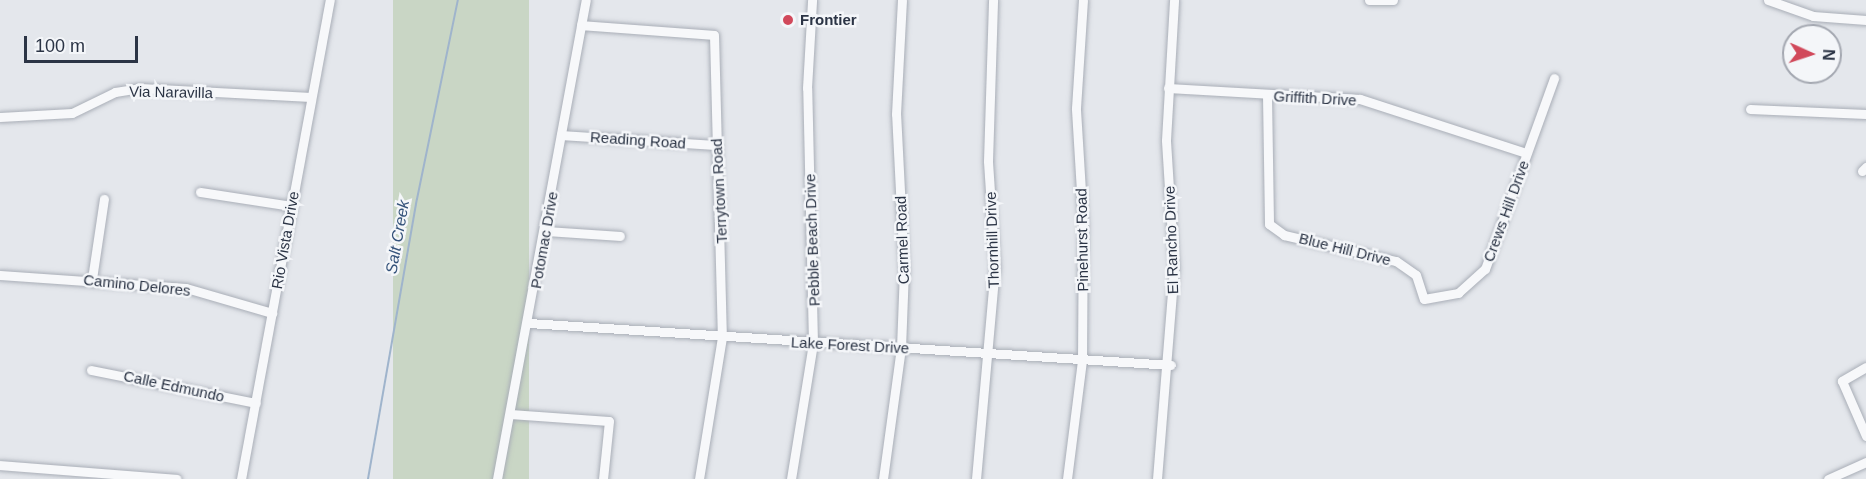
<!DOCTYPE html>
<html>
<head>
<meta charset="utf-8">
<style>
  body { margin:0 }
  #map { position:relative; width:1866px; height:479px; overflow:hidden; background:#e4e7ec; font-family:Helvetica,sans-serif }
  div>[style] { position:absolute }
  .green>* { inset:0; background:#c9d6c5; transform-origin:0 0 }
  .stream>* { height:2px; margin:-1px; padding:0 1px; transform-origin:1px; border-radius:1px; background:#9fb4cc }
  .roads { filter:drop-shadow(0 0 2px #a9aeb7) drop-shadow(0 0 2px #a9aeb7) }
  .minor>* { height:9px; margin:-4.5px; padding:0 4.5px; transform-origin:4.5px; border-radius:4.5px; background:#f7f8fa }
  .dots>* { width:16px; height:16px; translate:-50% -50%; box-sizing:border-box; border:3px solid #f4f6f9; border-radius:50% }
  span { translate:-50% -50%; white-space:nowrap; text-align:center; line-height:1.15; -webkit-text-stroke:5px #f4f6f9; paint-order:stroke }
  .poi-label { font-size:15px; color:#2b3445; font-weight:700 }
  .left { translate:0 -50%; text-align:left }
  .street-label { font-size:15px; color:#2b3445 }
  .water-label { font-size:16px; color:#34527a; font-style:italic }
  .north { position:absolute; left:1782px; top:24px; width:60px; height:60px; box-sizing:border-box; background:#f4f6f9; border:2px solid #a4a8b1; border-radius:50%; rotate:93deg; font-size:16px; font-weight:700; line-height:24px; text-align:center; color:#2b3445 }
  .north::after { content:''; display:block; margin:auto; width:21px; height:27px; background:#d1495b; clip-path:polygon(50% 0,100% 100%,50% 72%,0 100%) }
  .scale { position:absolute; left:24px; top:36px; width:114px; height:27px; box-sizing:border-box; border:3px solid #2b3445; border-top:0; padding-left:8px; font-size:18px; line-height:21px; white-space:nowrap; color:#2b3445; -webkit-text-stroke:4px #f4f6f9; paint-order:stroke }
</style>
</head>
<body>
<div id="map">
  <div class="green">
    <div style="left:393px;top:0;width:136px;height:487px"></div>
  </div>
  <div class="stream">
    <div style="left:368px;top:479px;width:284px;rotate:-80.1deg"></div>
    <div style="left:417px;top:199px;width:203px;rotate:-78.4deg"></div>
  </div>
  <div class="roads">
    <div class="minor">
      <div style="left:1369px;top:0;width:24px"></div>
      <div style="left:1768px;top:0;width:48px;rotate:19.6deg"></div>
      <div style="left:1813px;top:16px;width:53px;rotate:4.3deg"></div>
      <div style="left:581px;top:25px;width:133px;rotate:4.3deg"></div>
      <div style="left:714px;top:35px;width:302px;rotate:88.5deg"></div>
      <div style="left:722px;top:337px;width:144px;rotate:99.2deg"></div>
      <div style="left:1168px;top:88px;width:192px;rotate:3.3deg"></div>
      <div style="left:1360px;top:99px;width:175px;rotate:18deg"></div>
      <div style="left:1267px;top:95px;width:129px;rotate:89.1deg"></div>
      <div style="left:1269px;top:224px;width:19px;rotate:36deg"></div>
      <div style="left:1284px;top:235px;width:115px;rotate:13.1deg"></div>
      <div style="left:1396px;top:261px;width:24px;rotate:35deg"></div>
      <div style="left:1416px;top:275px;width:25px;rotate:72deg"></div>
      <div style="left:1424px;top:299px;width:35px;rotate:-10deg"></div>
      <div style="left:1458px;top:293px;width:36px;rotate:-42deg"></div>
      <div style="left:1485px;top:269px;width:203px;rotate:-70.1deg"></div>
      <div style="left:1750px;top:109px;width:116px;rotate:2.5deg"></div>
      <div style="left:0;top:117px;width:72px;rotate:-3.2deg"></div>
      <div style="left:72px;top:113px;width:48px;rotate:-26deg"></div>
      <div style="left:115px;top:92px;width:25px;rotate:-9deg"></div>
      <div style="left:140px;top:88px;width:171px;rotate:3deg"></div>
      <div style="left:561px;top:135px;width:154px;rotate:3.7deg"></div>
      <div style="left:1862px;top:171px;width:6px;rotate:-45deg"></div>
      <div style="left:200px;top:192px;width:93px;rotate:8.7deg"></div>
      <div style="left:547px;top:231px;width:73px;rotate:3.9deg"></div>
      <div style="left:0;top:275px;width:186px;rotate:4deg"></div>
      <div style="left:186px;top:288px;width:90px;rotate:16.2deg"></div>
      <div style="left:92px;top:279px;width:81px;rotate:-81.5deg"></div>
      <div style="left:529px;top:323px;width:643px;rotate:3.74deg"></div>
      <div style="left:1866px;top:367px;width:28px;rotate:150deg"></div>
      <div style="left:1842px;top:381px;width:60px;rotate:66.4deg"></div>
      <div style="left:91px;top:370px;width:168px;rotate:11.3deg"></div>
      <div style="left:510px;top:414px;width:99px;rotate:4deg"></div>
      <div style="left:609px;top:421px;width:58px;rotate:95.9deg"></div>
      <div style="left:0;top:465px;width:177px;rotate:4.5deg"></div>
      <div style="left:241px;top:479px;width:487px;rotate:-79.5deg"></div>
      <div style="left:497px;top:479px;width:487px;rotate:-79.5deg"></div>
      <div style="left:791px;top:479px;width:138px;rotate:-80.8deg"></div>
      <div style="left:813px;top:343px;width:255px;rotate:-91.3deg"></div>
      <div style="left:807px;top:88px;width:88px;rotate:-86.7deg"></div>
      <div style="left:883px;top:479px;width:132px;rotate:-82.2deg"></div>
      <div style="left:901px;top:348px;width:78px;rotate:-87.8deg"></div>
      <div style="left:904px;top:270px;width:156px;rotate:-92.9deg"></div>
      <div style="left:896px;top:114px;width:114px;rotate:-87deg"></div>
      <div style="left:976px;top:479px;width:213px;rotate:-84.9deg"></div>
      <div style="left:995px;top:267px;width:106px;rotate:-93.8deg"></div>
      <div style="left:988px;top:161px;width:161px;rotate:-88.2deg"></div>
      <div style="left:1067px;top:479px;width:120px;rotate:-82.8deg"></div>
      <div style="left:1082px;top:360px;width:136px;rotate:-89.6deg"></div>
      <div style="left:1083px;top:224px;width:116px;rotate:-93.5deg"></div>
      <div style="left:1076px;top:108px;width:108px;rotate:-86.3deg"></div>
      <div style="left:1157px;top:479px;width:212px;rotate:-85.4deg"></div>
      <div style="left:1174px;top:268px;width:128px;rotate:-93.6deg"></div>
      <div style="left:1166px;top:140px;width:140px;rotate:-86.7deg"></div>
      <div style="left:1828px;top:479px;width:42px;rotate:-24.1deg"></div>
    </div>
  </div>
  <div class="dots">
    <div style="left:788px;top:20px;background:#d1495b"></div>
  </div>
  <div class="poi-label">
    <span class="left" style="left:800px;top:20px">Frontier</span>
  </div>
  <div class="street-label">
    <span style="left:171px;top:92px;rotate:1deg">Via Naravilla</span>
    <span style="left:1315px;top:98px;rotate:3deg">Griffith Drive</span>
    <span style="left:638px;top:140px;rotate:4deg">Reading Road</span>
    <span style="left:719px;top:191px;rotate:-93deg">Terrytown Road</span>
    <span style="left:1506px;top:211px;rotate:-70deg">Crews Hill Drive</span>
    <span style="left:285px;top:240px;rotate:-80deg">Rio Vista Drive</span>
    <span style="left:544px;top:240px;rotate:-80deg">Potomac Drive</span>
    <span style="left:812px;top:240px;rotate:-92deg">Pebble Beach Drive</span>
    <span style="left:902px;top:240px;rotate:-92deg">Carmel Road</span>
    <span style="left:992px;top:240px;rotate:-92deg">Thornhill Drive</span>
    <span style="left:1082px;top:240px;rotate:-91deg">Pinehurst Road</span>
    <span style="left:1171px;top:240px;rotate:-92deg">El Rancho Drive</span>
    <span style="left:1345px;top:249px;rotate:14deg">Blue Hill Drive</span>
    <span style="left:137px;top:285px;rotate:6deg">Camino Delores</span>
    <span style="left:850px;top:345px;rotate:3deg">Lake Forest Drive</span>
    <span style="left:174px;top:386px;rotate:12deg">Calle Edmundo</span>
  </div>
  <div class="water-label">
    <span style="left:398px;top:237px;rotate:-80deg">Salt Creek</span>
  </div>
  <div class="north">N</div>
  <div class="scale">100 m</div>
</div>
</body>
</html>
